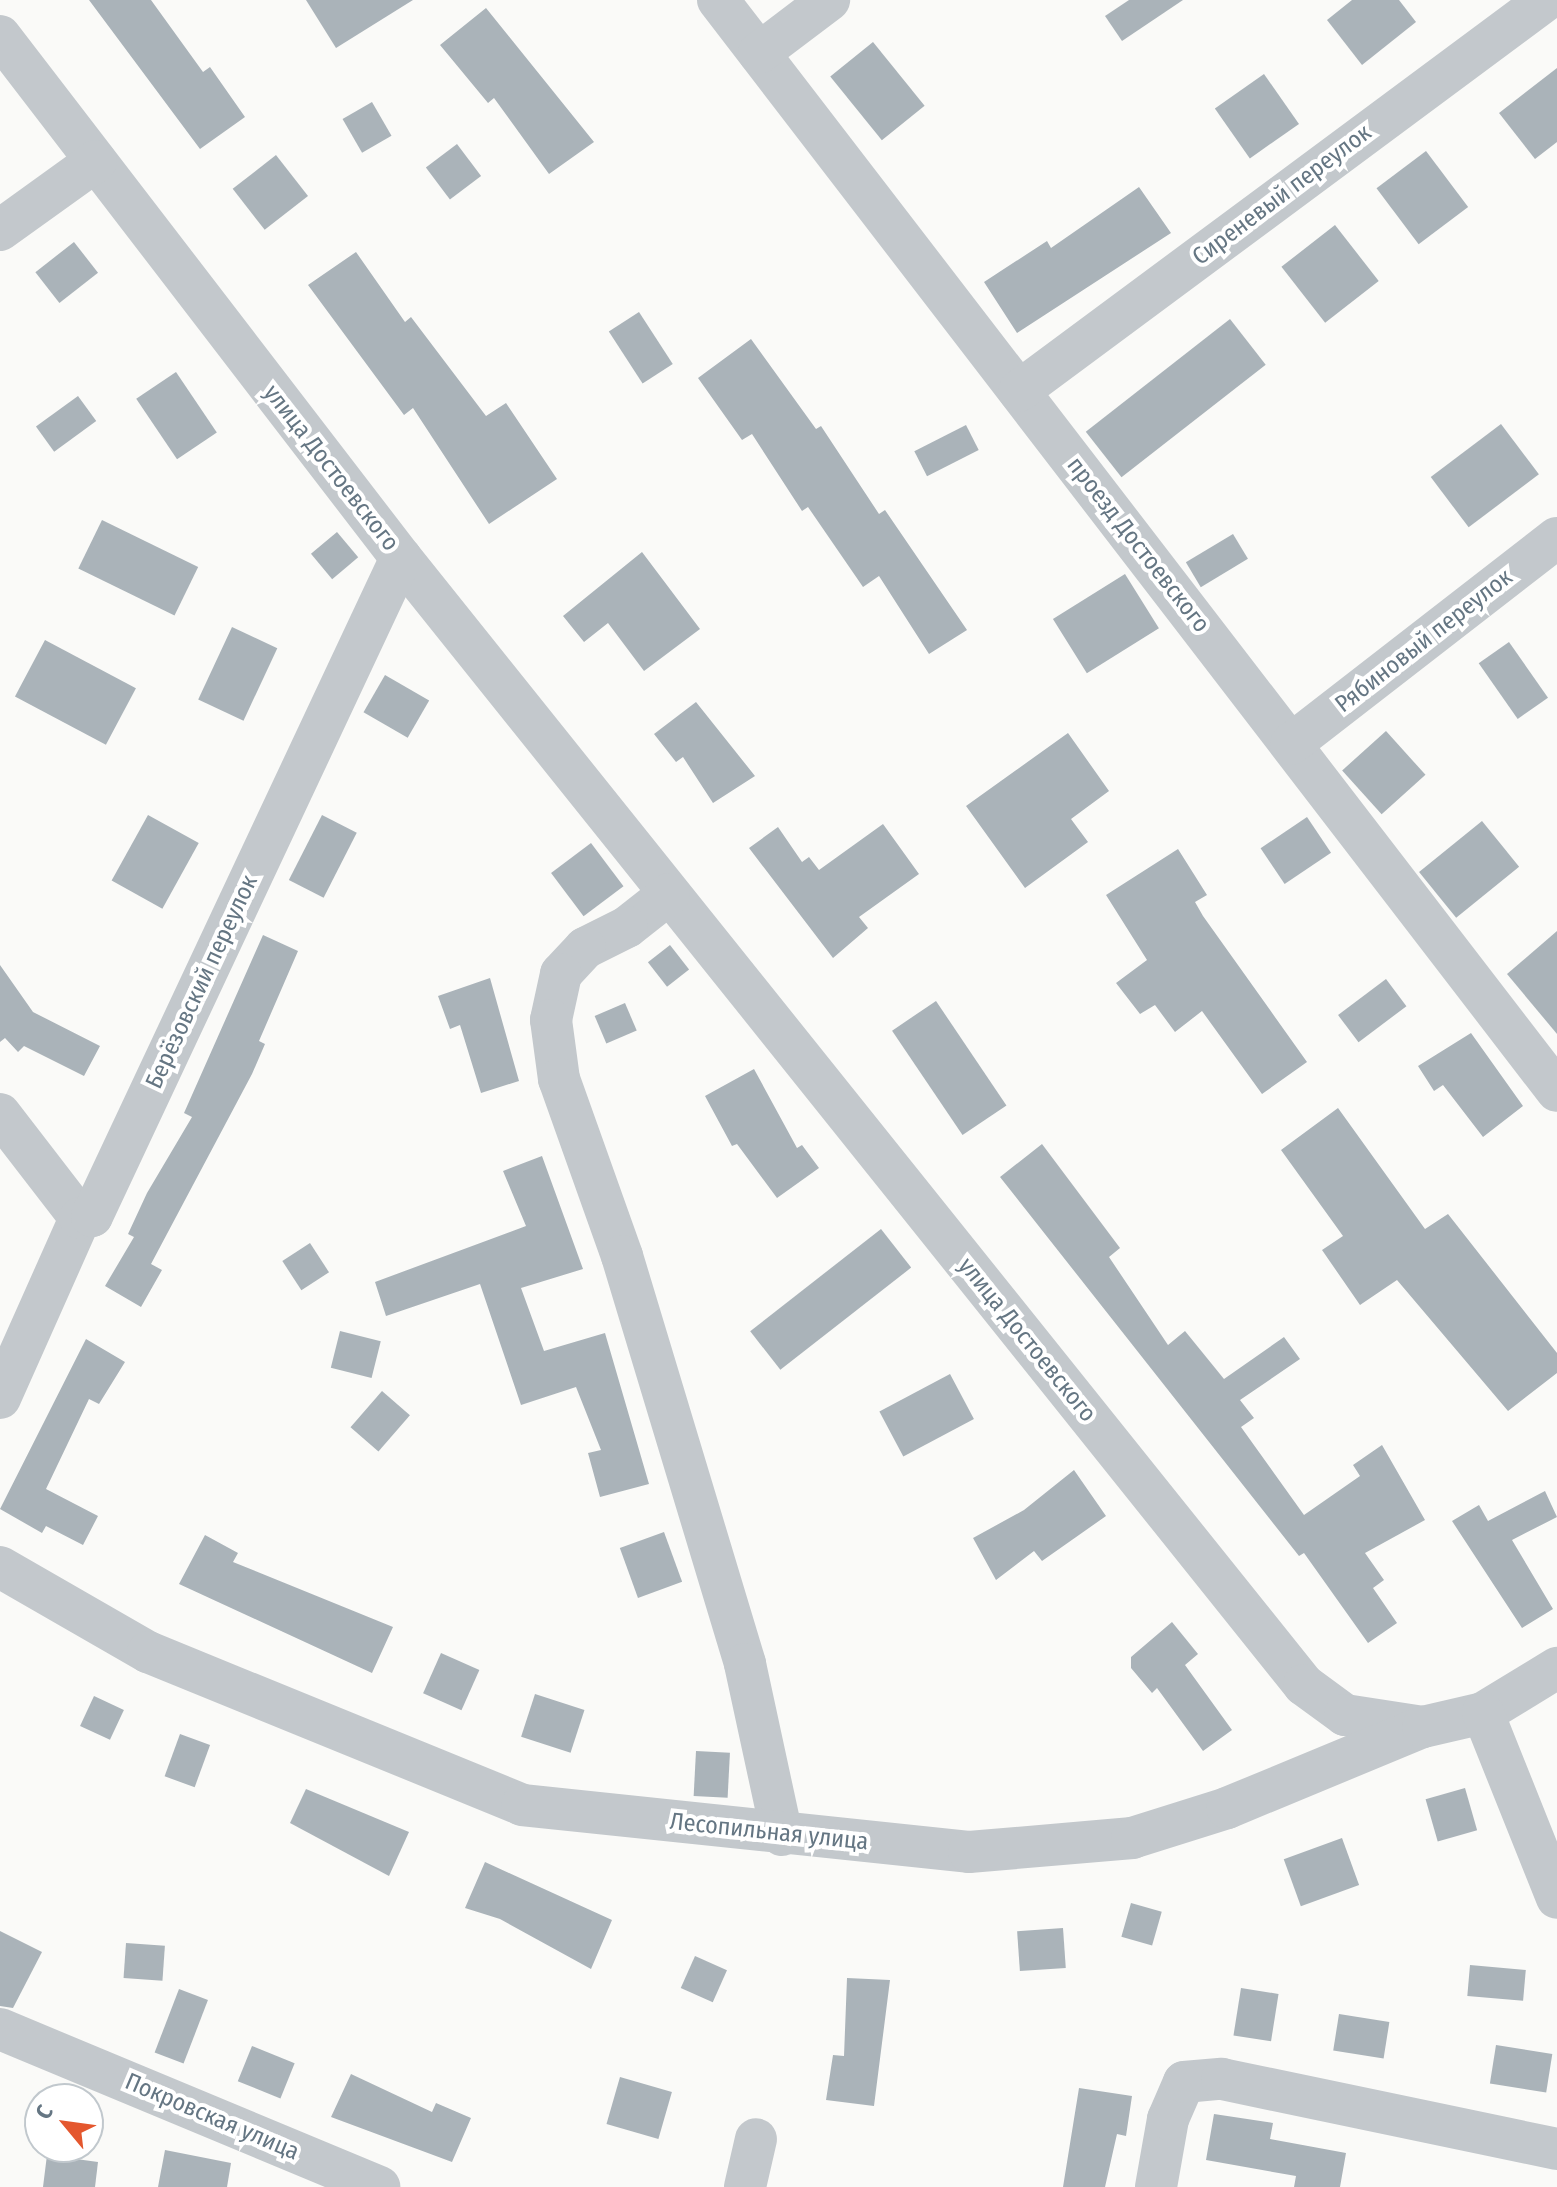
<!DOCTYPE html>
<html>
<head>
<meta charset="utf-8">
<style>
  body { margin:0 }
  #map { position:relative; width:1557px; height:2187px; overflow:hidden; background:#fafaf8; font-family:"Fira Sans Condensed",sans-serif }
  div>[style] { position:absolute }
  .building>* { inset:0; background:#aab3b9; transform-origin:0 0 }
  .minor>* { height:42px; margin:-21px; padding:0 21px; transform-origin:21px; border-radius:21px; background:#c3c8cc }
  span { translate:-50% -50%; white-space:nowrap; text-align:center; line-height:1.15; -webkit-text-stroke:8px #fff; paint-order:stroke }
  .street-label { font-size:24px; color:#657683 }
  .north { position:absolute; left:24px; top:2083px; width:80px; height:80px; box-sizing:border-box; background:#fff; border:2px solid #c1c8cd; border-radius:50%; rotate:299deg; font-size:22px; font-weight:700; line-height:32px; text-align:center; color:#657683 }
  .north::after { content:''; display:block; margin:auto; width:28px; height:36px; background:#e4572e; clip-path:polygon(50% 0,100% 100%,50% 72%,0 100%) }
</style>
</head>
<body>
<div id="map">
  <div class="building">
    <div style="clip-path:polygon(89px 0,151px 0,203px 72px,210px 67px,245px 117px,200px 149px)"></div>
    <div style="clip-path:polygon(306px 0,413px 0,336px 48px)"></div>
    <div style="clip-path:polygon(1129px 0,1183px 0,1122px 41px,1105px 16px)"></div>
    <div style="clip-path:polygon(1352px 0,1399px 0,1416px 22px,1362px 65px,1327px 20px)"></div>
    <div style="clip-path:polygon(486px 8px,594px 142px,549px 174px,494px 98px,488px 103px,440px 45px)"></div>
    <div style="left:873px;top:42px;width:82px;height:55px;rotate:51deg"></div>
    <div style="clip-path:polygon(1557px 68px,1557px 142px,1535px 159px,1499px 113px)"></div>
    <div style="left:1264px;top:74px;width:61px;height:60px;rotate:55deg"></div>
    <div style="left:372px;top:102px;width:39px;height:34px;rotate:60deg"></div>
    <div style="left:457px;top:144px;width:40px;height:39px;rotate:53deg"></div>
    <div style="left:1426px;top:151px;width:70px;height:62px;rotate:53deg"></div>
    <div style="left:276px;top:155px;width:52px;height:55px;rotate:52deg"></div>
    <div style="clip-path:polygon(1139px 187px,1171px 233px,1017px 333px,984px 282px,1047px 241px,1051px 248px)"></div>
    <div style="left:1335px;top:225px;width:71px;height:68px;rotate:52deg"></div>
    <div style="left:74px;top:242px;width:39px;height:49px;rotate:52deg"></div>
    <div style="clip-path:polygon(356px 252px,405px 322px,411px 317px,486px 416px,506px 403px,557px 479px,489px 524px,413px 408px,404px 415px,308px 285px)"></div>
    <div style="left:639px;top:312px;width:62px;height:36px;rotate:57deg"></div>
    <div style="left:1230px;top:319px;width:58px;height:183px;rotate:52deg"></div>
    <div style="clip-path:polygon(751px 339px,816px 429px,821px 426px,879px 514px,885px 510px,967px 630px,929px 654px,879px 576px,863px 587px,808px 507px,802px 511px,752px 434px,742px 440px,698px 378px)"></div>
    <div style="left:176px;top:372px;width:73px;height:48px;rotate:56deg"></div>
    <div style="left:78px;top:396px;width:31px;height:52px;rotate:54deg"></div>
    <div style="left:1501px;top:424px;width:63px;height:88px;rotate:53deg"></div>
    <div style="left:966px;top:425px;width:28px;height:58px;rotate:63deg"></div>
    <div style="left:102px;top:520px;width:107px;height:54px;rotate:26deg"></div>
    <div style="left:337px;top:532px;width:33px;height:34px;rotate:50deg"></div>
    <div style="left:1233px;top:534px;width:29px;height:55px;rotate:59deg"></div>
    <div style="clip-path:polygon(642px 552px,700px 629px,644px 671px,608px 623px,584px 642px,563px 616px)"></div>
    <div style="left:1125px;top:574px;width:64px;height:85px;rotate:58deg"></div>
    <div style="left:232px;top:627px;width:50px;height:80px;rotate:25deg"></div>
    <div style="left:45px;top:640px;width:103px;height:64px;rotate:28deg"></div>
    <div style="left:1509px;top:642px;width:68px;height:37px;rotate:55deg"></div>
    <div style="left:385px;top:675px;width:51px;height:43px;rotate:30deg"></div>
    <div style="clip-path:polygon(696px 702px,755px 776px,713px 803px,683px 757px,676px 762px,654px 734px)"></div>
    <div style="left:1386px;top:731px;width:59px;height:59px;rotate:48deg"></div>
    <div style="clip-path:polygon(1068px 733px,1109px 791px,1071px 819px,1088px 842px,1025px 888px,966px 806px)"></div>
    <div style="left:148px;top:815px;width:58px;height:75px;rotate:29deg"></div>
    <div style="left:322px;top:815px;width:39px;height:73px;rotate:27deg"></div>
    <div style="left:1307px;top:817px;width:43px;height:56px;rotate:56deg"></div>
    <div style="left:1482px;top:821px;width:59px;height:81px;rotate:51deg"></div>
    <div style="clip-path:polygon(883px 824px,919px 874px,859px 917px,868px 928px,833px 958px,749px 848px,778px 827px,802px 862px,809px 857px,819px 870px)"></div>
    <div style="left:591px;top:843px;width:54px;height:50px;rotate:53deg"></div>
    <div style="clip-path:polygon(1178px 849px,1207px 895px,1195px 902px,1203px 916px,1307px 1062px,1262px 1094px,1202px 1011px,1175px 1032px,1155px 1005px,1140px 1014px,1116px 983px,1147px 960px,1106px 895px)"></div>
    <div style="clip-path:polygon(1557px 931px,1557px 1034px,1507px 974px)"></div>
    <div style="clip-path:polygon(263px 935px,298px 951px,259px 1041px,265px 1044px,252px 1074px,151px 1264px,162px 1270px,141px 1307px,105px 1286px,134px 1237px,128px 1234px,147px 1193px,192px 1117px,184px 1113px)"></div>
    <div style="left:670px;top:945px;width:31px;height:28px;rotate:52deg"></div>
    <div style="clip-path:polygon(0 965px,33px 1012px,100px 1046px,84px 1076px,24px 1046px,18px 1052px,5px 1038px,0 1042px)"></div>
    <div style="clip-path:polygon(490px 978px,519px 1081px,481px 1093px,460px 1025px,450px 1029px,438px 996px)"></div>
    <div style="left:1386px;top:979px;width:34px;height:60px;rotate:53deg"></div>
    <div style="left:936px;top:1001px;width:126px;height:53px;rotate:56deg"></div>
    <div style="left:625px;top:1003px;width:30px;height:33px;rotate:67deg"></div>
    <div style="clip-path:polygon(1471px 1033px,1523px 1106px,1483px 1137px,1443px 1085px,1434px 1091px,1418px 1066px)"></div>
    <div style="clip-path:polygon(754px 1069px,797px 1148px,802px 1145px,819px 1168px,777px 1198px,737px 1144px,732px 1146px,705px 1096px)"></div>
    <div style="clip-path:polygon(1338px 1108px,1425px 1229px,1448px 1214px,1557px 1353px,1557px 1373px,1508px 1411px,1397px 1280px,1360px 1305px,1322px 1250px,1343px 1236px,1281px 1150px)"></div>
    <div style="clip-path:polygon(1042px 1144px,1120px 1248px,1109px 1257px,1168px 1345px,1185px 1331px,1224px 1379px,1284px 1337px,1300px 1359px,1240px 1400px,1254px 1418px,1241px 1427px,1304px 1515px,1360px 1476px,1353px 1465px,1382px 1445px,1425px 1520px,1365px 1553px,1384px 1580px,1373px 1588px,1397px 1623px,1368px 1643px,1304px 1553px,1299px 1556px,1000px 1177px)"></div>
    <div style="clip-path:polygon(542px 1156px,583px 1269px,521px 1288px,544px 1351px,605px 1333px,649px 1484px,600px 1497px,588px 1453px,601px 1450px,576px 1387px,521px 1405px,480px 1284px,386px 1316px,375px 1282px,526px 1226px,503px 1171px)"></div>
    <div style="left:881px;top:1229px;width:49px;height:166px;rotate:52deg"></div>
    <div style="left:310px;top:1243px;width:35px;height:33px;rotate:57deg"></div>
    <div style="left:340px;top:1331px;width:42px;height:38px;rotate:14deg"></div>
    <div style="clip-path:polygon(86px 1339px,125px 1362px,99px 1404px,89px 1399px,46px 1489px,98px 1516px,83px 1545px,46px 1526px,42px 1533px,0 1509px)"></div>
    <div style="left:950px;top:1374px;width:51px;height:80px;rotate:62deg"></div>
    <div style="left:382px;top:1391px;width:37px;height:48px;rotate:41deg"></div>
    <div style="clip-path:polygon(1074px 1470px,1106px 1516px,1042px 1561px,1034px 1551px,996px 1580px,973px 1538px,1024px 1510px)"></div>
    <div style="clip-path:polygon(1545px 1491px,1557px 1517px,1512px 1540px,1553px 1609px,1522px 1628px,1452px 1521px,1479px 1505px,1488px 1521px)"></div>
    <div style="left:664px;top:1532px;width:53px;height:47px;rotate:70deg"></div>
    <div style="clip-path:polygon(205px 1535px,238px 1553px,233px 1562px,393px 1627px,372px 1673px,179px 1584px)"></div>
    <div style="clip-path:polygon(1172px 1622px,1198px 1654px,1185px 1665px,1232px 1730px,1203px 1751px,1157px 1688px,1152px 1693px,1131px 1668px,1131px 1657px)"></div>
    <div style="left:441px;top:1653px;width:42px;height:44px;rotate:24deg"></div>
    <div style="left:535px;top:1694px;width:52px;height:45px;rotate:18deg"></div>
    <div style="left:94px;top:1696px;width:33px;height:33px;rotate:25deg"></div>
    <div style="left:180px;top:1734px;width:32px;height:45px;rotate:20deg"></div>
    <div style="left:696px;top:1751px;width:34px;height:45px;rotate:3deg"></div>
    <div style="left:1465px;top:1788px;width:44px;height:41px;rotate:74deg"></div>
    <div style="clip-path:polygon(306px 1789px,409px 1832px,389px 1876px,290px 1823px)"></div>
    <div style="left:1342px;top:1838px;width:50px;height:62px;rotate:70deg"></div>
    <div style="clip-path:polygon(485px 1862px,612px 1920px,591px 1969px,500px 1919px,465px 1908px)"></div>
    <div style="left:1131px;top:1903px;width:32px;height:35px;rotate:16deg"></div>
    <div style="left:1063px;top:1928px;width:40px;height:46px;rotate:86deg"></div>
    <div style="clip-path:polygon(0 1931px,42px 1952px,13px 2008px,0 2006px)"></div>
    <div style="left:126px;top:1943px;width:39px;height:35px;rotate:4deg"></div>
    <div style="left:695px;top:1956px;width:35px;height:35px;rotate:24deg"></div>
    <div style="left:1470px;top:1965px;width:56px;height:31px;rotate:5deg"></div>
    <div style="clip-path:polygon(847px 1978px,890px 1980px,874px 2106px,826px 2100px,833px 2055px,844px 2056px)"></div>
    <div style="left:1241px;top:1988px;width:38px;height:48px;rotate:9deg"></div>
    <div style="left:179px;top:1989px;width:31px;height:68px;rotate:21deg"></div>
    <div style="left:1339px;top:2014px;width:51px;height:37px;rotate:9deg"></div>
    <div style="left:1496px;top:2045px;width:57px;height:39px;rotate:9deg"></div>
    <div style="left:252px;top:2046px;width:46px;height:38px;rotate:22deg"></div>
    <div style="clip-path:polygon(351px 2074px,432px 2112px,436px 2103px,471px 2118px,452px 2162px,331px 2117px)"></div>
    <div style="left:620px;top:2077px;width:54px;height:49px;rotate:16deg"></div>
    <div style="clip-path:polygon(1079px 2088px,1132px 2096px,1126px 2136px,1117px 2134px,1105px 2187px,1063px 2187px)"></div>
    <div style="clip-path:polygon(1214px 2114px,1273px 2123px,1270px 2139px,1346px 2153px,1340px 2187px,1294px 2187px,1296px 2176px,1206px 2160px)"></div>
    <div style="clip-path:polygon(165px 2150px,231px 2163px,227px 2187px,158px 2187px)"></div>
    <div style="clip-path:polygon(47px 2155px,98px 2162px,95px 2187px,43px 2187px)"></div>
  </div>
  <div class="minor">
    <div style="left:718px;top:0;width:1376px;rotate:52.44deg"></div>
    <div style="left:0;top:36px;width:658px;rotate:52.47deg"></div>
    <div style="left:401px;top:558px;width:1444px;rotate:51.3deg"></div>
    <div style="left:1304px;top:1685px;width:51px;rotate:36.2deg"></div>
    <div style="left:1345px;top:1715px;width:79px;rotate:8.7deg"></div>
    <div style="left:759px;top:53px;width:88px;rotate:-37.1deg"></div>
    <div style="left:0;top:230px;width:118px;rotate:-35.7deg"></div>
    <div style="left:1019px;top:391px;width:656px;rotate:-36.57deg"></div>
    <div style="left:1291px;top:744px;width:336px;rotate:-37.8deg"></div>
    <div style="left:669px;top:894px;width:53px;rotate:141.8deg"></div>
    <div style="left:627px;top:927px;width:47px;rotate:153.4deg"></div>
    <div style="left:585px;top:948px;width:35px;rotate:133deg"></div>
    <div style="left:561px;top:974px;width:47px;rotate:102.3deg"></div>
    <div style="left:551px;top:1020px;width:60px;rotate:82.3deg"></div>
    <div style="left:559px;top:1079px;width:188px;rotate:70.4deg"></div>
    <div style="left:622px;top:1256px;width:426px;rotate:73.2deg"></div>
    <div style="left:745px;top:1664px;width:175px;rotate:77.8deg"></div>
    <div style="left:0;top:1114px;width:131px;rotate:52.4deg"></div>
    <div style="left:0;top:1398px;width:197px;rotate:-66deg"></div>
    <div style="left:80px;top:1218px;width:12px;rotate:-9deg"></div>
    <div style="left:92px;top:1216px;width:727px;rotate:-64.85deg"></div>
    <div style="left:0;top:1567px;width:171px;rotate:29.9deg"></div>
    <div style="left:148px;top:1652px;width:404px;rotate:22.2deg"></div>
    <div style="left:522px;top:1805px;width:449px;rotate:6deg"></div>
    <div style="left:969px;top:1852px;width:164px;rotate:-4.9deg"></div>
    <div style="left:1132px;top:1838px;width:100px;rotate:-17.5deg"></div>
    <div style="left:1227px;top:1808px;width:212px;rotate:-22.5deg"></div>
    <div style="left:1423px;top:1727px;width:62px;rotate:-13.1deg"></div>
    <div style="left:1483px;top:1713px;width:87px;rotate:-31.3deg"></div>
    <div style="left:1483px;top:1713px;width:199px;rotate:68.2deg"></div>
    <div style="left:0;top:2029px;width:411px;rotate:22.6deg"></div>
    <div style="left:745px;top:2187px;width:49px;rotate:-77.1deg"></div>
    <div style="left:1156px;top:2187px;width:69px;rotate:-80deg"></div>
    <div style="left:1168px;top:2119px;width:40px;rotate:-66.6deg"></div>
    <div style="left:1184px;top:2082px;width:38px;rotate:-5deg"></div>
    <div style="left:1222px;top:2079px;width:342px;rotate:11.8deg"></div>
  </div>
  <div class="street-label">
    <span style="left:1282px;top:195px;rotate:-37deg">Сиреневый переулок</span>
    <span style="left:331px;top:468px;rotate:52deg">улица Достоевского</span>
    <span style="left:1138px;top:545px;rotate:52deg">проезд Достоевского</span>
    <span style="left:1424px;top:641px;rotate:-38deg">Рябиновый переулок</span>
    <span style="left:202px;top:982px;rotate:-65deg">Берёзовский переулок</span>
    <span style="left:1027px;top:1340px;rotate:51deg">улица Достоевского</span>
    <span style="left:769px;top:1832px;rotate:6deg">Лесопильная улица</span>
    <span style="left:212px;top:2117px;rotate:23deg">Покровская улица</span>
  </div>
  <div class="north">С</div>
</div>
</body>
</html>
